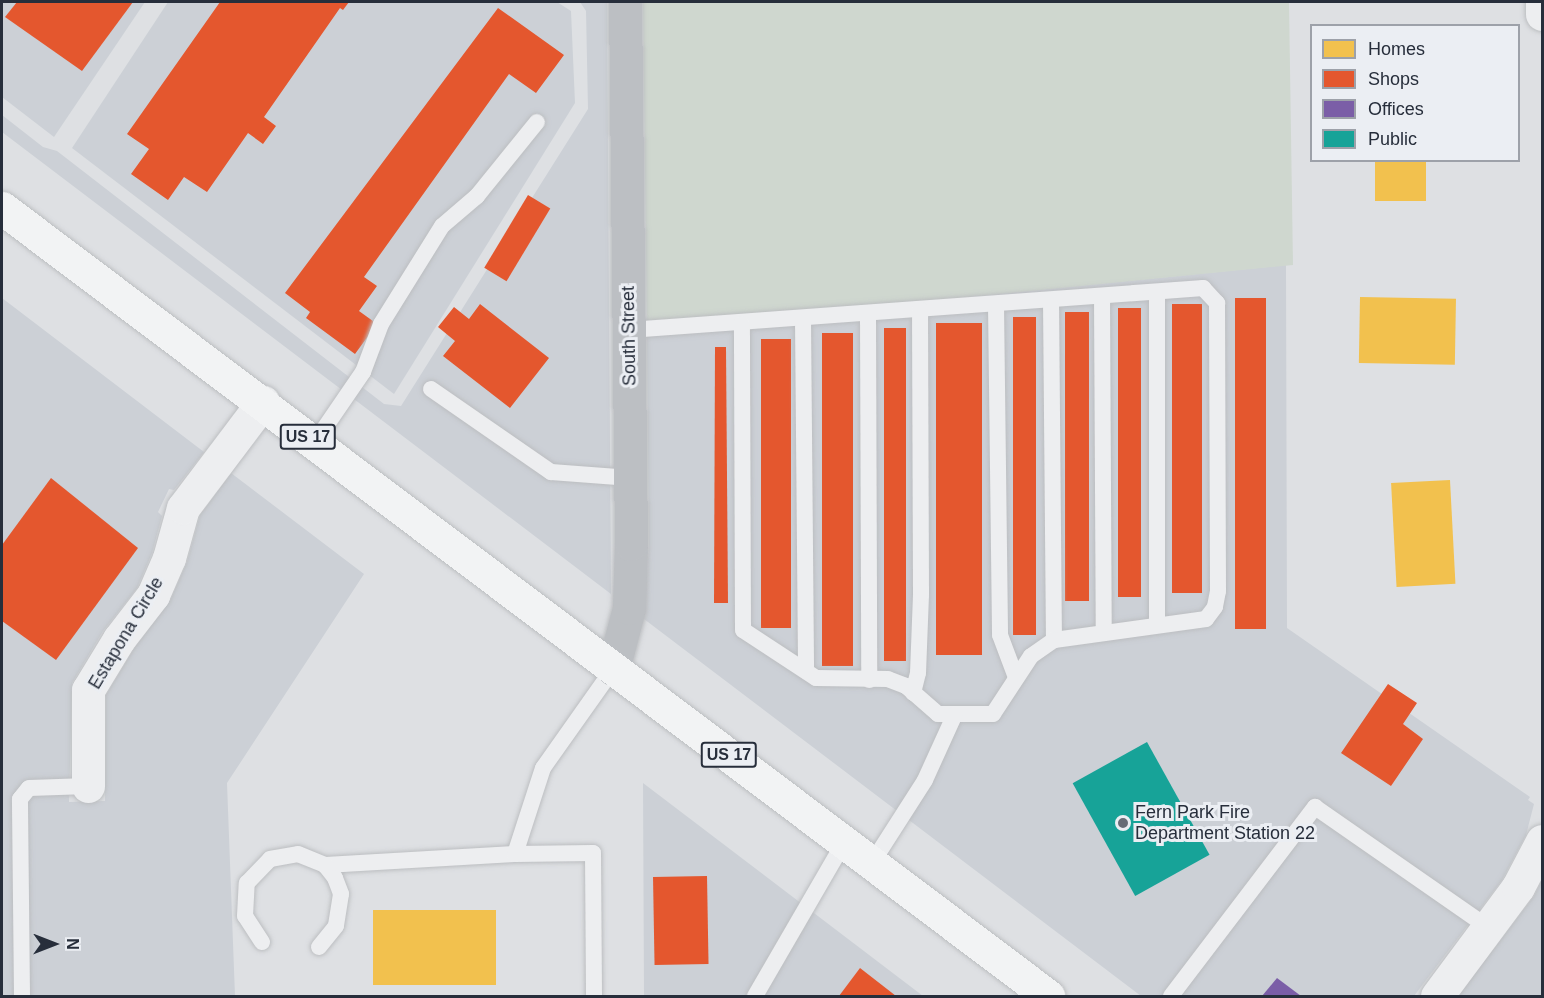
<!DOCTYPE html>
<html>
<head>
<meta charset="utf-8">
<style>
  body { margin:0 }
  #map { position:relative; width:1544px; height:998px; overflow:hidden; background:#dee0e3; font-family:Arial,sans-serif }
  div>[style] { position:absolute }
  .built>* { inset:0; background:#ccd0d6 }
  .green>* { inset:0; background:#cfd7cf }
  .homes>* { inset:0; background:#f2c14e; transform-origin:0 0 }
  .shops>* { inset:0; background:#e4572e; transform-origin:0 0 }
  .offices>* { inset:0; background:#7b5ea7 }
  .public>* { inset:0; background:#17a398; transform-origin:0 0 }
  .roads { filter:drop-shadow(0 0 2px #bcbec1) drop-shadow(0 0 2px #bcbec1) }
  .lane>* { height:16px; margin:-8px; padding:0 8px; transform-origin:8px; border-radius:8px; background:#edeef0 }
  .street>* { height:33px; margin:-16.5px; padding:0 16.5px; transform-origin:16.5px; border-radius:16.5px; background:#edeef0 }
  .secondary>* { height:33px; margin:-16.5px; padding:0 16.5px; transform-origin:16.5px; border-radius:16.5px; background:#bcbfc3 }
  .primary>* { height:33px; margin:-16.5px; padding:0 16.5px; transform-origin:16.5px; border-radius:16.5px; background:#f2f3f4 }
  .dots>* { width:16px; height:16px; translate:-50% -50%; box-sizing:border-box; border:3px solid #ebeef3; border-radius:50% }
  span { translate:-50% -50%; white-space:nowrap; text-align:center; line-height:1.15; -webkit-text-stroke:6px #ebeef3; paint-order:stroke }
  .shield-label span { padding:2px 4px; background:#ebeef3; border:2px solid; border-radius:4px; -webkit-text-stroke-width:0 }
  .shield-label { font-size:16px; color:#272e3b; font-weight:700 }
  .street-label { font-size:18px; color:#272e3b }
  .poi-label { font-size:18px; color:#272e3b }
  .left { translate:0 -50%; text-align:left }
  .frame { position:absolute; inset:0; border:3px solid #272e3b; pointer-events:none }
  .legend { position:absolute; left:1310px; top:24px; width:210px; height:138px; box-sizing:border-box; background:#ebeef3; border:2px solid #9da1a9; margin:0; padding:8px 10px; list-style:none; font-size:18px; color:#272e3b }
  .legend li { display:flex; align-items:center; gap:12px; height:30px }
  .legend b { width:30px; border:2px solid #9da1a9 }
  .north { position:absolute; left:24px; top:914px; width:60px; height:60px; -webkit-text-stroke:4px #ebeef3; paint-order:stroke; rotate:90deg; font-size:16px; font-weight:700; line-height:24px; text-align:center; color:#272e3b }
  .north::after { content:''; display:block; margin:auto; width:21px; height:27px; background:#272e3b; clip-path:polygon(50% 0,100% 100%,50% 72%,0 100%) }
</style>
</head>
<body>
<div id="map">
  <div class="built">
    <div style="clip-path:polygon(2px 2px,145px 2px,54px 137px,2px 97px)"></div>
    <div style="clip-path:polygon(168px 2px,557px 2px,571px 11px,575px 103px,394px 394px,72px 148px)"></div>
    <div style="clip-path:polygon(580px 2px,607px 2px,611px 594px,2px 132px,2px 115px,43px 147px,57px 151px,384px 404px,401px 406px,588px 109px,586px 11px)"></div>
    <div style="clip-path:polygon(1286px 265px,1287px 628px,1530px 797px,1528px 800px,1534px 804px,1526px 835px,1502px 880px,1414px 996px,1141px 996px,644px 619px,649px 544px,647px 329px)"></div>
    <div style="clip-path:polygon(2px 298px,204px 452px,174px 490px,169px 489px,158px 512px,162px 516px,152px 553px,137px 588px,103px 631px,72px 683px,69px 802px,105px 801px,106px 695px,135px 647px,170px 601px,187px 562px,200px 515px,231px 473px,364px 574px,227px 783px,235px 996px,2px 996px)"></div>
    <div style="clip-path:polygon(643px 783px,923px 996px,644px 996px)"></div>
    <div style="clip-path:polygon(1542px 880px,1542px 996px,1458px 996px,1534px 896px)"></div>
  </div>
  <div class="green">
    <div style="clip-path:polygon(643px 2px,1289px 2px,1293px 265px,647px 329px)"></div>
  </div>
  <div class="homes">
    <div style="left:1375px;top:160px;width:51px;height:41px"></div>
    <div style="left:1360px;top:297px;width:96px;height:66px;rotate:1deg"></div>
    <div style="left:1450px;top:480px;width:104px;height:59px;rotate:87deg"></div>
    <div style="left:496px;top:910px;width:75px;height:123px;rotate:90deg"></div>
  </div>
  <div class="shops">
    <div style="clip-path:polygon(17px 2px,133px 2px,82px 71px,5px 17px)"></div>
    <div style="clip-path:polygon(220px 2px,349px 2px,343px 10px,340px 8px,264px 117px,276px 126px,263px 144px,248px 133px,207px 192px,184px 177px,168px 200px,131px 174px,149px 149px,127px 134px)"></div>
    <div style="clip-path:polygon(498px 8px,564px 55px,536px 93px,509px 74px,364px 277px,377px 286px,359px 311px,377px 324px,355px 354px,306px 318px,310px 312px,285px 293px)"></div>
    <div style="left:528px;top:195px;width:26px;height:85px;rotate:31deg"></div>
    <div style="left:1235px;top:298px;width:31px;height:331px"></div>
    <div style="clip-path:polygon(480px 304px,549px 358px,510px 408px,443px 356px,455px 341px,438px 327px,454px 307px,469px 319px)"></div>
    <div style="left:1172px;top:304px;width:30px;height:289px"></div>
    <div style="left:1118px;top:308px;width:23px;height:289px"></div>
    <div style="left:1065px;top:312px;width:24px;height:289px"></div>
    <div style="left:1013px;top:317px;width:23px;height:318px"></div>
    <div style="left:936px;top:323px;width:46px;height:332px"></div>
    <div style="left:884px;top:328px;width:22px;height:333px"></div>
    <div style="left:822px;top:333px;width:31px;height:333px"></div>
    <div style="left:761px;top:339px;width:30px;height:289px"></div>
    <div style="clip-path:polygon(715px 347px,726px 347px,728px 603px,714px 603px)"></div>
    <div style="clip-path:polygon(51px 478px,138px 548px,56px 660px,2px 621px,2px 545px)"></div>
    <div style="clip-path:polygon(1388px 684px,1417px 703px,1403px 724px,1423px 739px,1391px 786px,1341px 753px)"></div>
    <div style="left:707px;top:876px;width:88px;height:54px;rotate:89deg"></div>
    <div style="clip-path:polygon(860px 968px,896px 996px,839px 996px)"></div>
  </div>
  <div class="offices">
    <div style="clip-path:polygon(1277px 978px,1301px 996px,1262px 996px)"></div>
  </div>
  <div class="public">
    <div style="left:1147px;top:742px;width:129px;height:85px;rotate:61deg"></div>
  </div>
  <div class="roads">
    <div class="lane">
      <div style="left:1157px;top:292px;width:333px;rotate:90deg"></div>
      <div style="left:1102px;top:296px;width:337px;rotate:89.7deg"></div>
      <div style="left:1051px;top:300px;width:340px;rotate:89.5deg"></div>
      <div style="left:996px;top:304px;width:331px;rotate:89.3deg"></div>
      <div style="left:1000px;top:635px;width:43px;rotate:69.4deg"></div>
      <div style="left:868px;top:314px;width:366px;rotate:89.8deg"></div>
      <div style="left:803px;top:319px;width:352px;rotate:89.5deg"></div>
      <div style="left:629px;top:330px;width:576px;rotate:-4.18deg"></div>
      <div style="left:1203px;top:288px;width:21px;rotate:47deg"></div>
      <div style="left:1217px;top:303px;width:288px;rotate:89.8deg"></div>
      <div style="left:1218px;top:591px;width:16px;rotate:101deg"></div>
      <div style="left:1215px;top:607px;width:15px;rotate:127deg"></div>
      <div style="left:1206px;top:619px;width:153px;rotate:172.1deg"></div>
      <div style="left:1054px;top:640px;width:28px;rotate:145deg"></div>
      <div style="left:1031px;top:656px;width:69px;rotate:123.2deg"></div>
      <div style="left:993px;top:714px;width:55px;rotate:180deg"></div>
      <div style="left:938px;top:714px;width:43px;rotate:-138.8deg"></div>
      <div style="left:906px;top:686px;width:19px;rotate:-159deg"></div>
      <div style="left:888px;top:679px;width:72px;rotate:-179.2deg"></div>
      <div style="left:816px;top:678px;width:87px;rotate:-146.7deg"></div>
      <div style="left:743px;top:630px;width:306px;rotate:-90.2deg"></div>
      <div style="left:431px;top:389px;width:146px;rotate:34.7deg"></div>
      <div style="left:551px;top:472px;width:80px;rotate:4.3deg"></div>
      <div style="left:315px;top:442px;width:85px;rotate:-55.6deg"></div>
      <div style="left:363px;top:372px;width:51px;rotate:-69.4deg"></div>
      <div style="left:381px;top:324px;width:115px;rotate:-58.1deg"></div>
      <div style="left:442px;top:226px;width:46px;rotate:-40.6deg"></div>
      <div style="left:477px;top:196px;width:95px;rotate:-51deg"></div>
      <div style="left:913px;top:693px;width:21px;rotate:-76deg"></div>
      <div style="left:918px;top:673px;width:79px;rotate:-87.8deg"></div>
      <div style="left:921px;top:594px;width:284px;rotate:-90.2deg"></div>
      <div style="left:872px;top:863px;width:98px;rotate:-57.4deg"></div>
      <div style="left:925px;top:780px;width:72px;rotate:-65.6deg"></div>
      <div style="left:325px;top:865px;width:190px;rotate:-3.3deg"></div>
      <div style="left:262px;top:942px;width:31px;rotate:-123deg"></div>
      <div style="left:245px;top:916px;width:33px;rotate:-87deg"></div>
      <div style="left:247px;top:883px;width:33px;rotate:-46deg"></div>
      <div style="left:270px;top:859px;width:28px;rotate:-10deg"></div>
      <div style="left:298px;top:854px;width:29px;rotate:22deg"></div>
      <div style="left:325px;top:865px;width:16px;rotate:52deg"></div>
      <div style="left:335px;top:878px;width:17px;rotate:69deg"></div>
      <div style="left:341px;top:894px;width:32px;rotate:99deg"></div>
      <div style="left:336px;top:926px;width:27px;rotate:129deg"></div>
      <div style="left:22px;top:996px;width:197px;rotate:-90.6deg"></div>
      <div style="left:20px;top:799px;width:14px;rotate:-51deg"></div>
      <div style="left:29px;top:788px;width:59px;rotate:-1.9deg"></div>
      <div style="left:594px;top:996px;width:143px;rotate:-90.4deg"></div>
      <div style="left:593px;top:853px;width:78px;rotate:179.3deg"></div>
      <div style="left:515px;top:854px;width:90px;rotate:-72deg"></div>
      <div style="left:543px;top:768px;width:121px;rotate:-54.7deg"></div>
      <div style="left:755px;top:996px;width:179px;rotate:-59.9deg"></div>
      <div style="left:1171px;top:996px;width:238px;rotate:-52.7deg"></div>
      <div style="left:1315px;top:807px;width:212px;rotate:34.8deg"></div>
    </div>
    <div class="street">
      <div style="left:1542px;top:2px;width:12px;rotate:90deg"></div>
      <div style="left:88px;top:786px;width:96px;rotate:-90deg"></div>
      <div style="left:88px;top:690px;width:60px;rotate:-58.7deg"></div>
      <div style="left:119px;top:639px;width:56px;rotate:-52.3deg"></div>
      <div style="left:153px;top:595px;width:40px;rotate:-66.6deg"></div>
      <div style="left:169px;top:558px;width:52px;rotate:-74.4deg"></div>
      <div style="left:183px;top:508px;width:133px;rotate:-53deg"></div>
      <div style="left:1437px;top:996px;width:136px;rotate:-53.4deg"></div>
      <div style="left:1518px;top:887px;width:52px;rotate:-62.4deg"></div>
    </div>
    <div class="secondary">
      <div style="left:613px;top:669px;width:63px;rotate:-75.3deg"></div>
      <div style="left:629px;top:608px;width:64px;rotate:-88.2deg"></div>
      <div style="left:631px;top:544px;width:542px;rotate:-90.63deg"></div>
    </div>
    <div class="primary">
      <div style="left:2px;top:208px;width:1310px;rotate:36.99deg"></div>
    </div>
  </div>
  <div class="dots">
    <div style="left:1123px;top:823px;background:#676c76"></div>
  </div>
  <div class="shield-label">
    <span style="left:308px;top:437px">US 17</span>
    <span style="left:729px;top:755px">US 17</span>
  </div>
  <div class="street-label">
    <span style="left:629px;top:336px;rotate:-91deg">South Street</span>
    <span style="left:126px;top:633px;rotate:-59deg">Estapona Circle</span>
  </div>
  <div class="poi-label">
    <span class="left" style="left:1135px;top:823px">Fern Park Fire<br>Department Station 22</span>
  </div>
  <div class="frame"></div>
  <ul class="legend">
  <li><b style="height:16px;background:#f2c14e"></b>Homes</li>
  <li><b style="height:16px;background:#e4572e"></b>Shops</li>
  <li><b style="height:16px;background:#7b5ea7"></b>Offices</li>
  <li><b style="height:16px;background:#17a398"></b>Public</li>
  </ul>
  <div class="north">N</div>
</div>
</body>
</html>
